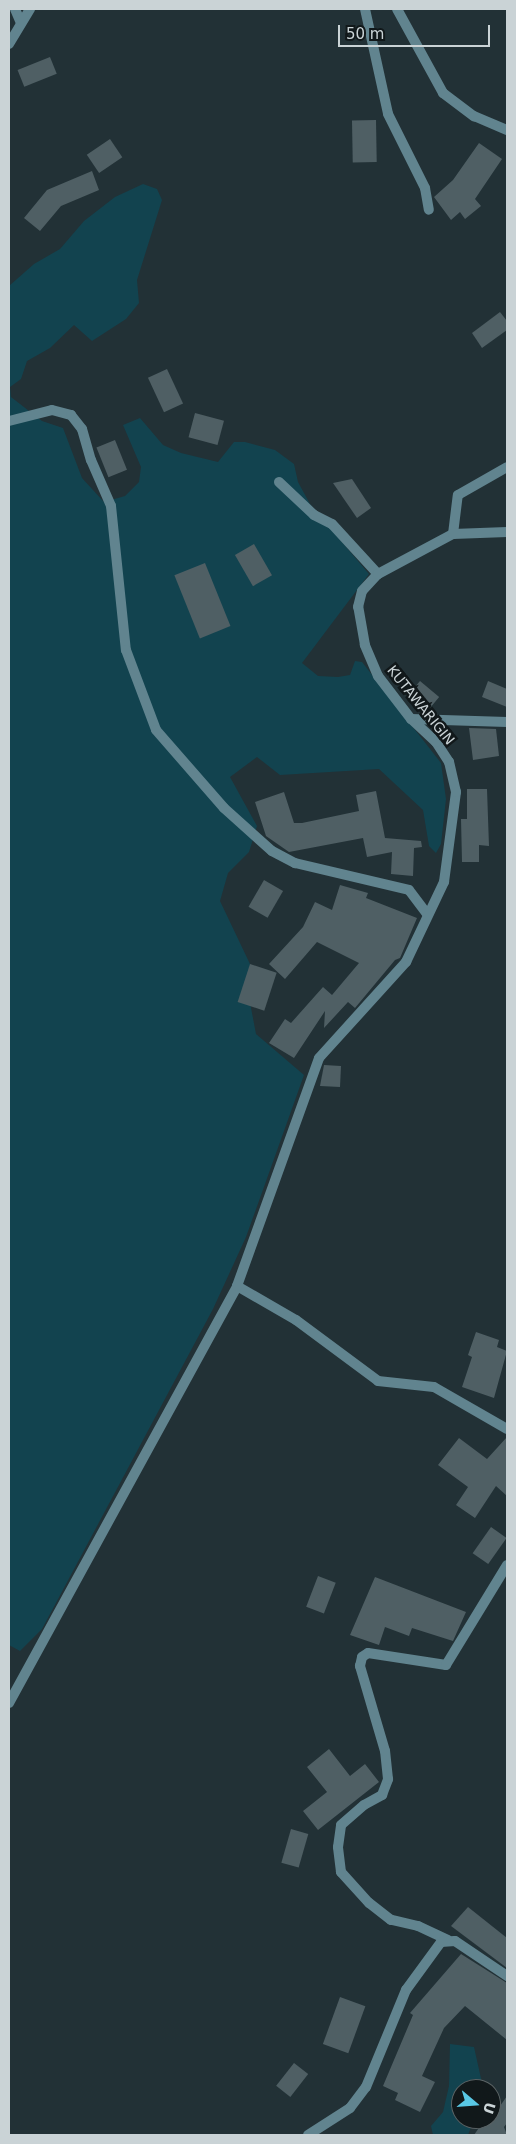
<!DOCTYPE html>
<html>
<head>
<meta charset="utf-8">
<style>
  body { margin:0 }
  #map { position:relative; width:516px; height:2144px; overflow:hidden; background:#223136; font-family:"DejaVu Sans",sans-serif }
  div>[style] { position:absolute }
  .green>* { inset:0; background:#12434f }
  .building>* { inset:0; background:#4f5f64; transform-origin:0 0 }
  .minor>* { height:10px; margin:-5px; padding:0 5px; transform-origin:5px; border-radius:5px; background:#61848f }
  span { translate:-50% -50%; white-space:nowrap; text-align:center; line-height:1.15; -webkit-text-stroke:5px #11181a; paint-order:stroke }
  .street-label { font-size:14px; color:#cad3d6 }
  .frame { position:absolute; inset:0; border:10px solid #cad3d6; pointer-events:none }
  .north { position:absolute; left:451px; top:2079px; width:50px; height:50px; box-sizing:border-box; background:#11181a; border:1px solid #5b6365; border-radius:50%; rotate:108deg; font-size:14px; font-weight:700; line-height:20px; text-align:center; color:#cad3d6 }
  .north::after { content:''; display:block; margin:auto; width:18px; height:22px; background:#59c8e5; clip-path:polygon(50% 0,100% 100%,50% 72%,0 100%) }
  .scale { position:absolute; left:338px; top:25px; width:152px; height:22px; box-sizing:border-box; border:2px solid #cad3d6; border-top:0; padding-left:6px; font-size:15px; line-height:18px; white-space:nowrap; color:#cad3d6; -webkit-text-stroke:4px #11181a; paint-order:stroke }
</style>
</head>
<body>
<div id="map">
  <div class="green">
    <div style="clip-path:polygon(143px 184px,157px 189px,162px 200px,137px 280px,139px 303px,126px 319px,92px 341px,74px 325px,50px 348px,27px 361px,21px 379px,10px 387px,11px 397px,42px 421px,63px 428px,82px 478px,104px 502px,125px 496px,139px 482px,141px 467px,123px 425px,140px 418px,163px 445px,181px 453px,218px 462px,234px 442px,245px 442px,275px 450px,294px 464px,298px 482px,310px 504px,369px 574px,302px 663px,318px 676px,338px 677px,350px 675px,355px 661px,362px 662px,441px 763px,446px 799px,441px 844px,436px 853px,429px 846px,423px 810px,379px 769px,280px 775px,257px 757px,230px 777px,257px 826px,249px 852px,228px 873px,220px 901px,250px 964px,248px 992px,256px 1034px,304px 1075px,246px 1237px,213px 1309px,42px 1629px,20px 1651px,9px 1645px,9px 286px,34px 264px,60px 249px,84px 221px,115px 197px)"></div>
    <div style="clip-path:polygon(450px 2044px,474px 2047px,482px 2083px,483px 2089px,461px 2089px,461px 2119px,474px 2119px,468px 2135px,433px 2135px,431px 2126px,443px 2112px,449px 2086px)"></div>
  </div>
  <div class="building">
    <div style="left:50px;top:57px;width:18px;height:35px;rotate:68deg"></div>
    <div style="left:376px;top:120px;width:42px;height:24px;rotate:89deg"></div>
    <div style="left:110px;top:139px;width:22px;height:28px;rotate:56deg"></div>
    <div style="clip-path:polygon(479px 143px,502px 159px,475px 199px,481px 206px,465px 219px,460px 212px,451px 220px,434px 197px,453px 180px)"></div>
    <div style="clip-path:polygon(92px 171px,99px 190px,61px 206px,40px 231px,24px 218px,47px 190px)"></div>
    <div style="clip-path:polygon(500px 312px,507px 321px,507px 330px,482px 348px,472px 333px)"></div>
    <div style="left:167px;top:369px;width:38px;height:21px;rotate:65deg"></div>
    <div style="left:195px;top:413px;width:30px;height:25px;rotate:15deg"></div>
    <div style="left:115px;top:440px;width:32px;height:20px;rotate:68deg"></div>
    <div style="clip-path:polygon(352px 479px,371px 508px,357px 518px,333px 483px)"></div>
    <div style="left:254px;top:544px;width:36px;height:22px;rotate:60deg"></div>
    <div style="left:205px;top:563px;width:68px;height:33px;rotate:68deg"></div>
    <div style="left:420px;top:681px;width:25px;height:21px;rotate:40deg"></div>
    <div style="clip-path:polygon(488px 681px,507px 689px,507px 707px,482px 697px)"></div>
    <div style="clip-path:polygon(469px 728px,496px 729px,499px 756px,473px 760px)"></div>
    <div style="clip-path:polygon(467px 789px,487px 789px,489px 846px,479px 845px,479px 862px,462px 862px,461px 819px,467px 819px)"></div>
    <div style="clip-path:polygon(376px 791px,385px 838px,421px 841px,422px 847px,414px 848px,413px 876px,391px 874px,392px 852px,367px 857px,363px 838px,289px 852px,266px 836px,255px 802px,284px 792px,294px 823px,302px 823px,359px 811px,356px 795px)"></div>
    <div style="left:264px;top:880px;width:22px;height:31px;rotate:30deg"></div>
    <div style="clip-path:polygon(340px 885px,368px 893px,366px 898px,417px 918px,400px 958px,395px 960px,355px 1008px,348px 1002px,324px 1028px,325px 1011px,294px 1058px,269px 1043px,285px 1019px,291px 1023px,323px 987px,332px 995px,359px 963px,317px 942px,285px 979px,269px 964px,303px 927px,315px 902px,332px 910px)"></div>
    <div style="left:250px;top:964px;width:28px;height:40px;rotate:18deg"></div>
    <div style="clip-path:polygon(324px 1065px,341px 1066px,340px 1087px,320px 1086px)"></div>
    <div style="clip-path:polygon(476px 1332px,499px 1340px,497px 1347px,507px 1351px,494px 1398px,462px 1387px,472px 1357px,468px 1355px)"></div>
    <div style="clip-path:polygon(507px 1437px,507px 1496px,496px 1486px,475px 1518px,456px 1505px,468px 1487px,438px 1465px,459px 1438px,487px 1459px)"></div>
    <div style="left:491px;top:1527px;width:19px;height:32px;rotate:35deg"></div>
    <div style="left:318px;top:1576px;width:19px;height:33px;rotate:21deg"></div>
    <div style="clip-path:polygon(375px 1577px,466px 1612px,453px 1641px,412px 1628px,409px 1636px,385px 1627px,379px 1645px,350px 1635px)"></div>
    <div style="clip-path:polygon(329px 1749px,350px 1776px,365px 1764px,379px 1782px,318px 1830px,303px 1811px,327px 1792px,307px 1767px)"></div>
    <div style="left:291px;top:1829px;width:18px;height:35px;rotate:16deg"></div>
    <div style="clip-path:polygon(468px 1907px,507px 1938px,507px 1968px,451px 1926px)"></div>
    <div style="clip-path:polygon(461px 1954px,507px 1983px,507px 2040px,465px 2006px,444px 2028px,422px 2076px,435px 2082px,420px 2112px,395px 2100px,398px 2093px,383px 2086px,413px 2015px,410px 2013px)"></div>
    <div style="left:340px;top:1997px;width:27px;height:50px;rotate:20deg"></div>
    <div style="left:294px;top:2063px;width:18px;height:29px;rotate:38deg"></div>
    <div style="clip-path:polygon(507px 2096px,507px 2123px,504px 2127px,507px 2135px,474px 2135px,485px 2119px,491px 2119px)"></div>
  </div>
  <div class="minor">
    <div style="left:15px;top:9px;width:15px;rotate:67deg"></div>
    <div style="left:365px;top:9px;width:107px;rotate:77.6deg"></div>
    <div style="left:388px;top:114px;width:83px;rotate:63.4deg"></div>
    <div style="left:425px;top:188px;width:22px;rotate:80deg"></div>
    <div style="left:397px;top:9px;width:96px;rotate:61.3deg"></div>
    <div style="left:443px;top:93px;width:39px;rotate:37deg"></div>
    <div style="left:474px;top:116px;width:36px;rotate:23deg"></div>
    <div style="left:9px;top:44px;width:41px;rotate:-59deg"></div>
    <div style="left:9px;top:421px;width:44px;rotate:-14.3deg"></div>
    <div style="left:52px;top:410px;width:20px;rotate:15deg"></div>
    <div style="left:71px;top:415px;width:18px;rotate:52deg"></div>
    <div style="left:82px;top:429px;width:32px;rotate:74deg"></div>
    <div style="left:91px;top:460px;width:50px;rotate:66.5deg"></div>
    <div style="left:111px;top:506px;width:145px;rotate:84.1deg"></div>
    <div style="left:126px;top:650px;width:85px;rotate:69.4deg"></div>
    <div style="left:156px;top:730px;width:103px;rotate:48.9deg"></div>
    <div style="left:224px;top:808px;width:64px;rotate:41.9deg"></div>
    <div style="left:272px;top:851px;width:26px;rotate:28deg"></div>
    <div style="left:295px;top:863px;width:117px;rotate:13.3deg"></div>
    <div style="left:409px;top:890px;width:31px;rotate:53deg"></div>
    <div style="left:279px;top:482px;width:48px;rotate:43.3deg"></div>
    <div style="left:314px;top:515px;width:20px;rotate:27deg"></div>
    <div style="left:332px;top:524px;width:68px;rotate:47.4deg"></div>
    <div style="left:453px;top:534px;width:39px;rotate:-83deg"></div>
    <div style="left:458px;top:495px;width:56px;rotate:-29.7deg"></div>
    <div style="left:411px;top:719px;width:96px;rotate:1.8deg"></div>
    <div style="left:237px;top:1286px;width:68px;rotate:30deg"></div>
    <div style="left:296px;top:1320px;width:102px;rotate:36.6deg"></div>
    <div style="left:378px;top:1381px;width:56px;rotate:6.1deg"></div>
    <div style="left:434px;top:1387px;width:84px;rotate:29.9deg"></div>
    <div style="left:9px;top:1703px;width:475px;rotate:-61.3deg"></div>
    <div style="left:237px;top:1286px;width:242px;rotate:-70.2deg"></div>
    <div style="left:319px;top:1058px;width:130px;rotate:-47.8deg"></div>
    <div style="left:406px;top:962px;width:89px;rotate:-64.6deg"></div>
    <div style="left:444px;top:882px;width:91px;rotate:-82.4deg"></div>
    <div style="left:456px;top:792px;width:31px;rotate:-103deg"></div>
    <div style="left:449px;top:762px;width:24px;rotate:-123deg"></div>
    <div style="left:436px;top:742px;width:34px;rotate:-137deg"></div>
    <div style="left:411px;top:719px;width:54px;rotate:-127.5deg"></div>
    <div style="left:378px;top:676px;width:34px;rotate:-113deg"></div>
    <div style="left:365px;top:645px;width:39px;rotate:-100deg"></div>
    <div style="left:358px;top:607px;width:16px;rotate:-76deg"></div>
    <div style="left:362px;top:591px;width:23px;rotate:-47deg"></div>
    <div style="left:378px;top:574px;width:85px;rotate:-28.1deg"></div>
    <div style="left:453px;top:534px;width:54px;rotate:-2.1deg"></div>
    <div style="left:448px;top:1940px;width:33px;rotate:-155deg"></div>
    <div style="left:418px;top:1926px;width:28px;rotate:-167deg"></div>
    <div style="left:391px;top:1920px;width:28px;rotate:-142deg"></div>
    <div style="left:369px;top:1903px;width:42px;rotate:-132.1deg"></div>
    <div style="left:341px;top:1872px;width:25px;rotate:-97deg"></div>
    <div style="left:338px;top:1847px;width:22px;rotate:-82deg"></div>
    <div style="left:341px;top:1825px;width:30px;rotate:-41deg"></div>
    <div style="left:364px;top:1805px;width:21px;rotate:-29deg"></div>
    <div style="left:382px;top:1795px;width:17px;rotate:-69deg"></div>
    <div style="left:388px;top:1779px;width:28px;rotate:-96deg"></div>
    <div style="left:385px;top:1751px;width:89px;rotate:-106.4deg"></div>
    <div style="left:360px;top:1666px;width:9px;rotate:-77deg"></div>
    <div style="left:362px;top:1657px;width:7px;rotate:-34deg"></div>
    <div style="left:368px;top:1653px;width:79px;rotate:8.7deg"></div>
    <div style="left:446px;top:1665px;width:117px;rotate:-58.6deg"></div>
    <div style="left:308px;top:2135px;width:50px;rotate:-32.7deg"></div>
    <div style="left:350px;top:2108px;width:26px;rotate:-53deg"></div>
    <div style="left:366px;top:2087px;width:105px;rotate:-67.6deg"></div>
    <div style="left:406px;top:1990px;width:59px;rotate:-53.9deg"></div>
    <div style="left:441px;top:1942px;width:14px;rotate:-4deg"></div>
    <div style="left:455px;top:1941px;width:63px;rotate:33.9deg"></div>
  </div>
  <div class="street-label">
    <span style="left:421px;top:705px;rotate:51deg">KUTAWARIGIN</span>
  </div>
  <div class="frame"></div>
  <div class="north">U</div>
  <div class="scale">50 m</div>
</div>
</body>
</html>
